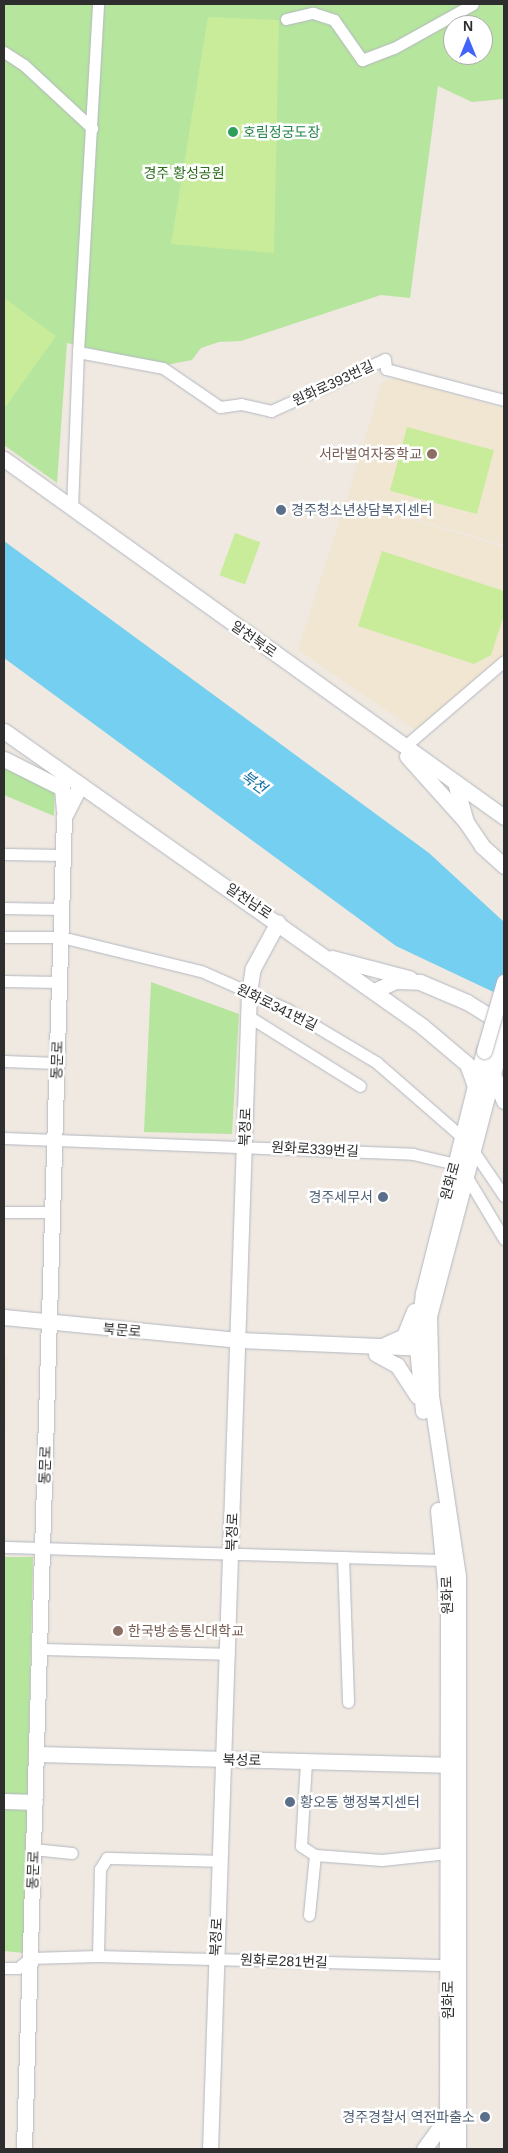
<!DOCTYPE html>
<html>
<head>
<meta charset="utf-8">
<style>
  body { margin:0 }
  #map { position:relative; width:508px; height:2153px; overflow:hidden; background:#efe9e1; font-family:Arial,"Noto Sans KR",sans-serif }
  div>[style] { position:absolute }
  .education>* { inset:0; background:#f0e6d1 }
  .green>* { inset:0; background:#b6e59e }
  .pitch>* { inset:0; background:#c9ec9a; transform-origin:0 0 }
  .water>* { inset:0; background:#75cff0 }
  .roads { filter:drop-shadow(0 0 1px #b4b7c1) drop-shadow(0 0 1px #b4b7c1) }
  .street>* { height:11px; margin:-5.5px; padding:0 5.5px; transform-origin:5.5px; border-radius:5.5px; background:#fff }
  .secondary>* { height:15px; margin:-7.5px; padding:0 7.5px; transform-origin:7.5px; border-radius:7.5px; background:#fff }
  .bridges { filter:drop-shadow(0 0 1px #b4b7c1) drop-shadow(0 0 1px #b4b7c1) }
  .secondary-bridge>* { height:15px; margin:-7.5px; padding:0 7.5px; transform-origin:7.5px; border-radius:7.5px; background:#fff }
  .dots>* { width:14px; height:14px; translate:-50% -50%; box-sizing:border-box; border:2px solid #fff; border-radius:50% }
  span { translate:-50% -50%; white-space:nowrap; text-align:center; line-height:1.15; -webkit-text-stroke:5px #fff; paint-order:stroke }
  .leisure-label { font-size:14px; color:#27864d }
  .left { translate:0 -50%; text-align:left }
  .park-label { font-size:14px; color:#2c6e1b }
  .street-label { font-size:14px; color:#2e2e2e }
  .education-label { font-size:14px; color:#785e54 }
  .right { translate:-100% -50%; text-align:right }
  .service-label { font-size:14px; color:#4e5e75 }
  .water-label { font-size:15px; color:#0d6fa3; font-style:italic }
  .frame { position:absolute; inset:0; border:5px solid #2e2e2e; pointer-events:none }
  .north { position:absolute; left:443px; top:15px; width:50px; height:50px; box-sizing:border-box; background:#fff; border:1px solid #ababab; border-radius:50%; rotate:0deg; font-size:14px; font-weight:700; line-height:20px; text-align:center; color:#2e2e2e }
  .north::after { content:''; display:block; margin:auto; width:18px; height:22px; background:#4264fb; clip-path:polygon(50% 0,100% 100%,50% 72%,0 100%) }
</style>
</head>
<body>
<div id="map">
  <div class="education">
    <div style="clip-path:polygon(397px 378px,504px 409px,504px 545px,347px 499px,382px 382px)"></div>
    <div style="clip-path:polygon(346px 500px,504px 547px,504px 655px,415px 730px,298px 650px)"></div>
    <div style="clip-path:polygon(4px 1357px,8px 1358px,4px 1484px)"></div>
  </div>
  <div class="green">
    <div style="clip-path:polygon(evenodd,4px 4px,504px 4px,504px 99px,472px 102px,438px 86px,410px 298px,381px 295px,241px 341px,219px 342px,201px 348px,192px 360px,166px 365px,67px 343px,57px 483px,4px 445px,4px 4px,453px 25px,483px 25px,483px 55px,453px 55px,453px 25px)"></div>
    <div style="clip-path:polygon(4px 762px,55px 783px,54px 816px,4px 795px)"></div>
    <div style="clip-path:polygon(151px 982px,239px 1014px,232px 1134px,144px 1132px)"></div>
    <div style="clip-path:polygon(4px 1557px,33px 1557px,24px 1953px,4px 1951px)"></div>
  </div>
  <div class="pitch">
    <div style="clip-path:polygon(208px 17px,279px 20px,274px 253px,171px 244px)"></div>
    <div style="clip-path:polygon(4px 298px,56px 336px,4px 409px)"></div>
    <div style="left:407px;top:427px;width:90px;height:66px;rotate:15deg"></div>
    <div style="left:235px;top:533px;width:27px;height:45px;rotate:20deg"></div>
    <div style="clip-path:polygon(382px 551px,504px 591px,504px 615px,491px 655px,474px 664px,358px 626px)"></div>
  </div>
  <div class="water">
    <div style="clip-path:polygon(4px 541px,429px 853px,504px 922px,504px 997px,396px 946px,4px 658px)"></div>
  </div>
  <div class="roads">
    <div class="street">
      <div style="left:286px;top:19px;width:28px;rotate:-13deg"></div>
      <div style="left:313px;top:13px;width:22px;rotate:18deg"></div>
      <div style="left:334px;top:20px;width:49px;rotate:55deg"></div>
      <div style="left:362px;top:60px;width:34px;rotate:-21deg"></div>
      <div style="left:394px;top:48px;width:90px;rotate:-29.1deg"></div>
      <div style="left:4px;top:52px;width:24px;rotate:33deg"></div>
      <div style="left:24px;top:65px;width:93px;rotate:42.8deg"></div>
      <div style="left:78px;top:352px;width:349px;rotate:-86.7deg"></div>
      <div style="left:72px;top:508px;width:156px;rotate:-87.8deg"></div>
      <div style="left:78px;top:352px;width:86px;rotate:10.7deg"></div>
      <div style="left:163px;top:368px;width:69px;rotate:34.4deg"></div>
      <div style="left:220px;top:407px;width:21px;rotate:-8deg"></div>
      <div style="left:241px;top:404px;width:31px;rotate:13deg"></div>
      <div style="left:271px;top:411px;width:125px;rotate:-24.5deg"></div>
      <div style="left:385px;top:359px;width:10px;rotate:84deg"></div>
      <div style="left:386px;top:369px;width:122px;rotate:14.7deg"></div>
      <div style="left:405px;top:746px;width:130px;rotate:-40.6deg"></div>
      <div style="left:4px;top:854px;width:59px;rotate:1deg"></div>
      <div style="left:4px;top:908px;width:58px;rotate:1deg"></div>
      <div style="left:4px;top:937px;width:57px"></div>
      <div style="left:61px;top:937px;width:144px;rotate:13.7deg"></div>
      <div style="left:201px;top:971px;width:94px;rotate:23.8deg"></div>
      <div style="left:287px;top:1009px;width:104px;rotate:30.8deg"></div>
      <div style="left:376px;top:1062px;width:114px;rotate:41.1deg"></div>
      <div style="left:4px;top:981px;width:55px;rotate:1deg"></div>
      <div style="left:248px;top:1016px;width:132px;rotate:32deg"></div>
      <div style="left:4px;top:1061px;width:53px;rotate:2.2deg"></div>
      <div style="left:4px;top:1138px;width:409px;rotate:2.2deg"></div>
      <div style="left:413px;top:1154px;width:43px;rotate:13.4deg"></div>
      <div style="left:472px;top:1149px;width:57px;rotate:55.8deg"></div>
      <div style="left:465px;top:1174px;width:76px;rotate:59deg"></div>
      <div style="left:4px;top:1212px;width:48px"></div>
      <div style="left:4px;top:1547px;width:441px;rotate:1.7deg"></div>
      <div style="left:343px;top:1557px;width:145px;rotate:88deg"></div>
      <div style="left:39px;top:1649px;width:190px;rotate:1.5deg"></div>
      <div style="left:306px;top:1762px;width:84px;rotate:93.4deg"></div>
      <div style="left:301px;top:1846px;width:17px;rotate:33deg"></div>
      <div style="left:33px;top:1849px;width:39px;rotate:6deg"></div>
      <div style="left:309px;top:1915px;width:60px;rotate:-84.3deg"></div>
      <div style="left:315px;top:1855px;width:67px;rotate:4.3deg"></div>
      <div style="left:382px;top:1860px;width:66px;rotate:-6.1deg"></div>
      <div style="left:98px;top:1956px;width:87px;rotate:-88.7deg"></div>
      <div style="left:100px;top:1869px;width:13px;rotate:-58deg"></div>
      <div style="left:107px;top:1858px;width:113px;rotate:1.5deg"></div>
      <div style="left:4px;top:1968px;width:14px"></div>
      <div style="left:18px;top:1968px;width:16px;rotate:-40deg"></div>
      <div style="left:30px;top:1958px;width:68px;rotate:-1.7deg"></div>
      <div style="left:98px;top:1956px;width:350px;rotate:1.5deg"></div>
    </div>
    <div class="secondary">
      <div style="left:4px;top:459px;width:615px;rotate:35.6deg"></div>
      <div style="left:4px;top:731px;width:512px;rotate:35.21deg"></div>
      <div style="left:422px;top:1026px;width:59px;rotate:40.2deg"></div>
      <div style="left:467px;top:1064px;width:23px;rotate:70deg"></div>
      <div style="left:407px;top:756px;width:89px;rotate:48.2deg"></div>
      <div style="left:4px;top:759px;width:65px;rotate:26.6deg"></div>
      <div style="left:62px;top:788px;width:22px;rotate:85deg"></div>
      <div style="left:455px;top:782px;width:41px;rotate:74.6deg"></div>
      <div style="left:466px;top:822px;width:29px;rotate:56deg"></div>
      <div style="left:482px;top:846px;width:30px;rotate:42deg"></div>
      <div style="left:332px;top:958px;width:80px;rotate:14.6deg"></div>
      <div style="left:374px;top:991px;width:23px;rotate:-25deg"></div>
      <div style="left:395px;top:981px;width:25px;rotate:2deg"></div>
      <div style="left:420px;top:982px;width:51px;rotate:23.1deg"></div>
      <div style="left:467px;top:1002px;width:44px;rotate:31.9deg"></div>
      <div style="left:493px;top:1074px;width:29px;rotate:68deg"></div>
      <div style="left:4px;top:1317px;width:237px;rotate:5.6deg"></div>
      <div style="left:240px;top:1340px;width:186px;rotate:2.5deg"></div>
      <div style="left:384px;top:1345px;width:22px;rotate:-24deg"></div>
      <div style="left:404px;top:1336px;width:27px;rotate:-68deg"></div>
      <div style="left:376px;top:1354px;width:24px;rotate:28deg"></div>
      <div style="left:397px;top:1365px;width:37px;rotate:57deg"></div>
      <div style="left:423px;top:1411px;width:64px;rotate:-95.4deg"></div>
      <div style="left:417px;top:1347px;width:54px;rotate:-83.7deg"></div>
      <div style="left:423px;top:1293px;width:250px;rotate:-75.9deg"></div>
      <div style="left:438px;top:1510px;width:103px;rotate:84.5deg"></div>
      <div style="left:448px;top:1613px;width:536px;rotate:90.11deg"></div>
      <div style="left:36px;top:1754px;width:411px;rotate:1.5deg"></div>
      <div style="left:4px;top:1801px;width:31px;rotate:2deg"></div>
      <div style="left:24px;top:2149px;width:1333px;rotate:-88.28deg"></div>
      <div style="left:64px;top:817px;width:36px;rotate:-63deg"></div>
      <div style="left:210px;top:2149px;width:1158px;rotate:-88.07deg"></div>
      <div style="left:249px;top:992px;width:24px;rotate:-81deg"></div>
      <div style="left:253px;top:968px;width:52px;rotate:-61.5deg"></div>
      <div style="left:424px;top:2149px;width:41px;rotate:-54deg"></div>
      <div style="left:458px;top:2149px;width:573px;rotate:-90deg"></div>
      <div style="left:458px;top:1576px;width:182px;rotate:-98.5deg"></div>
      <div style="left:431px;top:1396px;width:80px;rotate:-91.4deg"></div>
      <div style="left:429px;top:1316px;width:293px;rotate:-75.2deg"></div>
    </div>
  </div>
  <div class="bridges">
    <div class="secondary-bridge">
      <div style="left:484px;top:1051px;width:72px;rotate:-73.8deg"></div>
    </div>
  </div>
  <div class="dots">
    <div style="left:233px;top:132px;background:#2e9e5b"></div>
    <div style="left:432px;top:454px;background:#8d6e63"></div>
    <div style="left:281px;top:510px;background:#5c6f8a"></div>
    <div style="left:383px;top:1197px;background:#5c6f8a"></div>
    <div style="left:118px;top:1631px;background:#8d6e63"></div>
    <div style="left:290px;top:1802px;background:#5c6f8a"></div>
    <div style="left:485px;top:2117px;background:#5c6f8a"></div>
  </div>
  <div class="leisure-label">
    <span class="left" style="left:243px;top:132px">호림정궁도장</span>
  </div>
  <div class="park-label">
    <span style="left:184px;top:173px">경주 황성공원</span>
  </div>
  <div class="street-label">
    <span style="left:333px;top:383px;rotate:-25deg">원화로393번길</span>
    <span style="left:254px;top:639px;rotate:35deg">알천북로</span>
    <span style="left:249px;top:901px;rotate:34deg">알천남로</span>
    <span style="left:277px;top:1007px;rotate:26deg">원화로341번길</span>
    <span style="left:57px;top:1060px;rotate:-88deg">동문로</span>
    <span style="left:245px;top:1127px;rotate:-88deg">북정로</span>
    <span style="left:315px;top:1149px;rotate:3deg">원화로339번길</span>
    <span style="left:450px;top:1181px;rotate:-75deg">원화로</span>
    <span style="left:122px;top:1330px;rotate:5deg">북문로</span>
    <span style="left:45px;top:1465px;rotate:-88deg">동문로</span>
    <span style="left:232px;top:1532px;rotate:-88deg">북정로</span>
    <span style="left:447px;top:1595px;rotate:-92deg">원화로</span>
    <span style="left:242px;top:1760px;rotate:1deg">북성로</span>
    <span style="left:33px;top:1870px;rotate:-88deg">동문로</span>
    <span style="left:216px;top:1937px;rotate:-87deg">북정로</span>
    <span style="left:284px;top:1961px;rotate:2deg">원화로281번길</span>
    <span style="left:448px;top:2000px;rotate:-90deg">원화로</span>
  </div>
  <div class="education-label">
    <span class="right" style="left:422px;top:454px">서라벌여자중학교</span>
    <span class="left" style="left:128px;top:1631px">한국방송통신대학교</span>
  </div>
  <div class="service-label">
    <span class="left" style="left:291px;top:510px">경주청소년상담복지센터</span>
    <span class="right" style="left:373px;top:1197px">경주세무서</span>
    <span class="left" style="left:300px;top:1802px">황오동 행정복지센터</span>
    <span class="right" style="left:475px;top:2117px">경주경찰서 역전파출소</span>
  </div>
  <div class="water-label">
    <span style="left:254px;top:782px;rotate:36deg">북천</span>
  </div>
  <div class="frame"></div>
  <div class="north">N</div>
</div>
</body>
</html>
